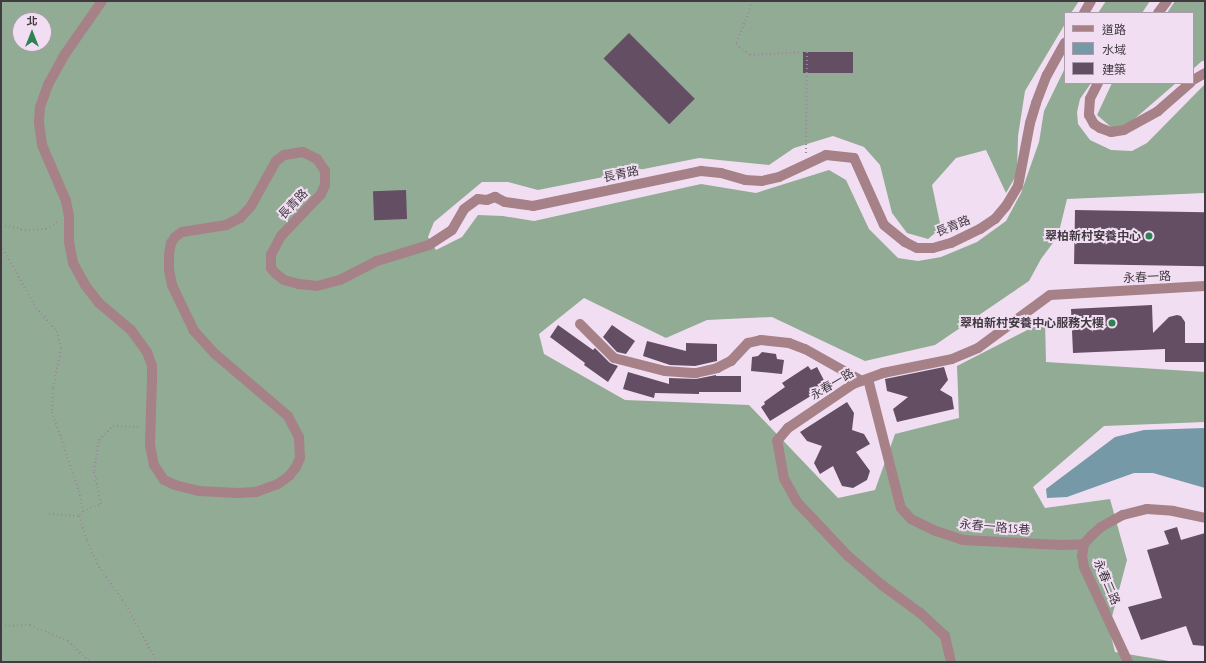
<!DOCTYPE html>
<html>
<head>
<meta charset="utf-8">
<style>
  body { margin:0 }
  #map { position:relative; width:1206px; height:663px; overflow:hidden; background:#f2def2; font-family:"PT Sans Narrow","Noto Sans TC",sans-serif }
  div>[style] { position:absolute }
  .forest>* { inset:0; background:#92ab94 }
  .water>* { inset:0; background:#7699a7 }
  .building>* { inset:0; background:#634e64; transform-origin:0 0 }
  .path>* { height:2px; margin-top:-1px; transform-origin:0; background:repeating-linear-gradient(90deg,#978a97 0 1px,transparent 0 4px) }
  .minor>* { height:10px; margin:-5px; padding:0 5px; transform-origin:5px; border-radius:5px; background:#a68188 }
  .dots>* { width:11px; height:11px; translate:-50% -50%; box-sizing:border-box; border:2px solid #f2def2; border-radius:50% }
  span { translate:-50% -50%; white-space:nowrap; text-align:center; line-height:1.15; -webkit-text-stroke:4px #f2def2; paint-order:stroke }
  .street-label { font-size:12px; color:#413a41 }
  .poi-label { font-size:12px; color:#413a41; font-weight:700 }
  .right { translate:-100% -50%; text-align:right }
  .frame { position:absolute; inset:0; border:2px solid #413a41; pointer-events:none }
  .legend { position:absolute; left:1064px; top:12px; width:130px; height:72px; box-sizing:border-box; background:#f2def2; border:1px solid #ab9cab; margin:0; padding:5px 7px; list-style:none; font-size:12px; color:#413a41 }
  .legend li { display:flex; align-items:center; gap:8px; height:20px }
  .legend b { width:20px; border:1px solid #ab9cab }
  .north { position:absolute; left:12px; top:12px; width:40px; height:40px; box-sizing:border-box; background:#f2def2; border:1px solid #ab9cab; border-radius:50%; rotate:0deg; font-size:11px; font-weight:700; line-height:16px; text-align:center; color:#413a41 }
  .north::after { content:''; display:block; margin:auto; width:14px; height:18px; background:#2e8153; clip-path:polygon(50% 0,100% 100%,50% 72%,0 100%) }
</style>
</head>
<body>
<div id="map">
  <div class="forest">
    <div style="clip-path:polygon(evenodd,1px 1px,1079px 1px,1071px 13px,1065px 13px,1065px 24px,1025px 91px,1018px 136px,1017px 174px,1006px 193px,986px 150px,956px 158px,932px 185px,941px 228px,928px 239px,907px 233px,892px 213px,880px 165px,864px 147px,833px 136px,794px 148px,769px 165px,699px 158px,538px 190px,508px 182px,482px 182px,434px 222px,428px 237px,436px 250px,462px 237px,478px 215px,503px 216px,534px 221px,701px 184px,756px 193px,829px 170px,846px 180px,869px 229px,898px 258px,918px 261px,941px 257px,977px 242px,1006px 221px,1021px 193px,1039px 142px,1044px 111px,1065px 68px,1065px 83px,1091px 83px,1080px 99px,1077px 112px,1078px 124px,1090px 140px,1111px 150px,1132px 151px,1147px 143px,1205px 84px,1205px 193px,1067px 199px,1058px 236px,1041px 259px,1029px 281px,935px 345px,865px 361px,772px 317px,707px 320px,666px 338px,584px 298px,539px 334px,544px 354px,625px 400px,749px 405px,838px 498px,875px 490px,895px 434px,959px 418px,957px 366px,1045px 321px,1046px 362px,1205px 372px,1205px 422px,1104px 426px,1033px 487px,1045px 508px,1110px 499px,1127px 560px,1109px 628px,1115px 652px,1175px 662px,1px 662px,1px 1px,20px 20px,44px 20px,44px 44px,20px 44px,20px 20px)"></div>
    <div style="clip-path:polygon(1106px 1px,1150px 1px,1142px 13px,1098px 13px)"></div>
    <div style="clip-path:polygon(1175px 1px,1205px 1px,1205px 61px,1202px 61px,1193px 69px,1193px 13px,1167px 13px)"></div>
    <div style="clip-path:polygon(1112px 83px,1176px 83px,1124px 128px,1111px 127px,1097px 115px)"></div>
  </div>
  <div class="water">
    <div style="clip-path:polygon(1205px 428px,1205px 488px,1153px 473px,1134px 473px,1067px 497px,1047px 498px,1046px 489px,1115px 437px,1144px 430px)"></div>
  </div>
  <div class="building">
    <div style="left:629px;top:33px;width:93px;height:36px;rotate:45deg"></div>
    <div style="left:853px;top:52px;width:21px;height:50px;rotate:90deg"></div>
    <div style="left:406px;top:190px;width:29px;height:33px;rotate:88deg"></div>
    <div style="left:1075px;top:210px;width:130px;height:54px;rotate:1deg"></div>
    <div style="clip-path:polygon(1152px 305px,1153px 333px,1169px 317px,1177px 315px,1181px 316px,1185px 322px,1185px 343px,1205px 343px,1205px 362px,1165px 362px,1165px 349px,1073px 353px,1071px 309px)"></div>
    <div style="clip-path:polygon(558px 325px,593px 350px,595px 348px,610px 363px,618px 366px,608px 382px,584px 365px,585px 363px,550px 337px)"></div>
    <div style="clip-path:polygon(612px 325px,635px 341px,626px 354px,617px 352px,603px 337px)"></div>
    <div style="clip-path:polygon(647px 341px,686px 351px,686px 343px,717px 344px,717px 361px,695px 366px,670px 365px,643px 356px)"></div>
    <div style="clip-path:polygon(762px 352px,776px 354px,777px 359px,784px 360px,782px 374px,751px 371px,752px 357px,758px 356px)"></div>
    <div style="clip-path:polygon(808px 366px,811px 370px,817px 367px,827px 386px,770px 421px,761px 407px,765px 404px,764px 402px,785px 387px,782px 383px)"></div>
    <div style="clip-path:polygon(944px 367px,948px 380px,940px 390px,952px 397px,954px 409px,897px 422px,893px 409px,908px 397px,887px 391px,885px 379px)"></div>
    <div style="clip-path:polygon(628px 372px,669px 384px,669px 378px,696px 379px,716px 375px,716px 376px,741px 376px,741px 392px,699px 392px,699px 394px,655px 393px,654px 398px,623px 389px)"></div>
    <div style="clip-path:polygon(847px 402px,854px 413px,852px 430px,864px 434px,870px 444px,856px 452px,870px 471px,867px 480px,853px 488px,842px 486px,833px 466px,820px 474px,814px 463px,822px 446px,807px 441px,800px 432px)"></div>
    <div style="clip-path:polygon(1177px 527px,1181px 540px,1205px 533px,1205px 646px,1193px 645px,1186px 626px,1141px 640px,1128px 607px,1162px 598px,1147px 550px,1169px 544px,1164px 531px)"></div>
  </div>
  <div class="path">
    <div style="left:753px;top:1px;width:46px;rotate:111.6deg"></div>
    <div style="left:736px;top:44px;width:18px;rotate:38deg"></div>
    <div style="left:750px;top:55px;width:57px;rotate:-3deg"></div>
    <div style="left:807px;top:52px;width:101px;rotate:90.6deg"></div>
    <div style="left:1px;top:227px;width:8px;rotate:-7deg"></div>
    <div style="left:9px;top:226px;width:16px;rotate:14deg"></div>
    <div style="left:25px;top:230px;width:21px;rotate:-3deg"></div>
    <div style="left:46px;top:229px;width:15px;rotate:-32deg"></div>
    <div style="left:1px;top:245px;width:72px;rotate:60.9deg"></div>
    <div style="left:36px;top:308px;width:31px;rotate:48deg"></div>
    <div style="left:57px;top:331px;width:17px;rotate:77deg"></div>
    <div style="left:61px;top:348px;width:42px;rotate:101deg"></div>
    <div style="left:53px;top:389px;width:23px;rotate:92deg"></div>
    <div style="left:52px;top:412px;width:83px;rotate:71.1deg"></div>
    <div style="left:79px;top:491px;width:20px;rotate:79deg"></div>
    <div style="left:83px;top:511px;width:6px;rotate:129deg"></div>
    <div style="left:79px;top:516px;width:26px;rotate:72deg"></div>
    <div style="left:87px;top:541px;width:29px;rotate:65deg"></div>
    <div style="left:99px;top:567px;width:47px;rotate:54.6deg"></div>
    <div style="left:126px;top:605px;width:65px;rotate:61.5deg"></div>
    <div style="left:83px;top:511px;width:19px;rotate:-21deg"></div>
    <div style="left:101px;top:504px;width:34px;rotate:-102deg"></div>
    <div style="left:94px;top:471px;width:31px;rotate:-81deg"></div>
    <div style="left:99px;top:440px;width:20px;rotate:-45deg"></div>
    <div style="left:113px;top:426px;width:27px;rotate:2deg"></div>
    <div style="left:49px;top:514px;width:30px;rotate:4deg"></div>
    <div style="left:1px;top:626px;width:29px;rotate:-2deg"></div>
    <div style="left:30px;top:625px;width:41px;rotate:22.8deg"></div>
    <div style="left:68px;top:641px;width:30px;rotate:44deg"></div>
  </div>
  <div class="minor">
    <div style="left:102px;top:1px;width:65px;rotate:124.9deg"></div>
    <div style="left:65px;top:54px;width:35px;rotate:119deg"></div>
    <div style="left:48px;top:85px;width:23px;rotate:110deg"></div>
    <div style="left:40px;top:107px;width:16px;rotate:94deg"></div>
    <div style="left:39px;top:123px;width:22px;rotate:82deg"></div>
    <div style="left:42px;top:145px;width:61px;rotate:66.8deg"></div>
    <div style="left:66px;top:201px;width:15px;rotate:79deg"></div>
    <div style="left:69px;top:216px;width:26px;rotate:90deg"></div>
    <div style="left:69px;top:242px;width:21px;rotate:79deg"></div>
    <div style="left:73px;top:263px;width:25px;rotate:61deg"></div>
    <div style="left:85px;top:285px;width:23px;rotate:52deg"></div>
    <div style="left:99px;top:303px;width:42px;rotate:40.2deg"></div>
    <div style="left:131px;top:330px;width:27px;rotate:54deg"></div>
    <div style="left:147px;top:352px;width:15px;rotate:70deg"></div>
    <div style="left:152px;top:366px;width:14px;rotate:90deg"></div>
    <div style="left:152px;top:380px;width:65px;rotate:91.8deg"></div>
    <div style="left:150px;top:445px;width:20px;rotate:79deg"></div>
    <div style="left:154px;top:465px;width:18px;rotate:56deg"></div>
    <div style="left:164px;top:480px;width:12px;rotate:24deg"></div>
    <div style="left:175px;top:485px;width:25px;rotate:14deg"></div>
    <div style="left:199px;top:491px;width:39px;rotate:3deg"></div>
    <div style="left:238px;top:493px;width:18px;rotate:-3deg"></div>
    <div style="left:256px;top:492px;width:23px;rotate:-20deg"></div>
    <div style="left:278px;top:484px;width:14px;rotate:-36deg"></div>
    <div style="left:289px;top:476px;width:11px;rotate:-52deg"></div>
    <div style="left:296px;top:467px;width:10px;rotate:-66deg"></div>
    <div style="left:300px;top:458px;width:21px;rotate:-93deg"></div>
    <div style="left:299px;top:437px;width:24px;rotate:-118deg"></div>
    <div style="left:288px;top:416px;width:97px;rotate:-139.6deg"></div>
    <div style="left:214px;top:353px;width:30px;rotate:-132deg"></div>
    <div style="left:194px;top:331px;width:51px;rotate:-115.6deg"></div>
    <div style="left:172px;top:285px;width:15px;rotate:-101deg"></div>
    <div style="left:169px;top:270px;width:15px;rotate:-90deg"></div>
    <div style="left:169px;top:255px;width:12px;rotate:-81deg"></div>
    <div style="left:171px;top:243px;width:7px;rotate:-56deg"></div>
    <div style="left:175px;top:237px;width:9px;rotate:-36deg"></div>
    <div style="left:182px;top:232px;width:45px;rotate:-9deg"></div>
    <div style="left:226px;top:225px;width:16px;rotate:-27deg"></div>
    <div style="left:240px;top:218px;width:16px;rotate:-47deg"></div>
    <div style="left:251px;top:206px;width:51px;rotate:-60.9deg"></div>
    <div style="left:276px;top:161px;width:10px;rotate:-37deg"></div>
    <div style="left:284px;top:155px;width:19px;rotate:-9deg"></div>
    <div style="left:303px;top:152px;width:16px;rotate:27deg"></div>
    <div style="left:317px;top:159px;width:14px;rotate:56deg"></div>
    <div style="left:325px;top:171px;width:14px;rotate:90deg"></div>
    <div style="left:325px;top:185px;width:10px;rotate:114deg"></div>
    <div style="left:321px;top:194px;width:58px;rotate:133.6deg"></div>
    <div style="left:281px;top:236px;width:21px;rotate:118deg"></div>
    <div style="left:271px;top:255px;width:13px;rotate:90deg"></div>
    <div style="left:271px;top:268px;width:6px;rotate:51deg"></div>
    <div style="left:275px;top:273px;width:11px;rotate:38deg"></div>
    <div style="left:284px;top:280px;width:16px;rotate:15deg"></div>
    <div style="left:299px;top:284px;width:18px;rotate:6deg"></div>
    <div style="left:317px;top:286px;width:24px;rotate:-15deg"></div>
    <div style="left:340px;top:280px;width:42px;rotate:-27.2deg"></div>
    <div style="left:377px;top:261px;width:54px;rotate:-17.1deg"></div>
    <div style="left:429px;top:245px;width:27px;rotate:-33deg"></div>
    <div style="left:452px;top:230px;width:24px;rotate:-60deg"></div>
    <div style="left:464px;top:209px;width:17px;rotate:-36deg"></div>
    <div style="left:478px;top:199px;width:9px;rotate:6deg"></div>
    <div style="left:487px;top:200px;width:9px;rotate:-21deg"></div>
    <div style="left:495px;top:197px;width:11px;rotate:27deg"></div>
    <div style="left:505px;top:202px;width:28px;rotate:8deg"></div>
    <div style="left:533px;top:206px;width:172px;rotate:-11.8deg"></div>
    <div style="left:701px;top:171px;width:20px;rotate:6deg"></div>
    <div style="left:721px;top:173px;width:25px;rotate:16deg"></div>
    <div style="left:745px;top:180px;width:17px;rotate:3deg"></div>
    <div style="left:762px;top:181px;width:17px;rotate:-13deg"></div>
    <div style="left:779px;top:177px;width:52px;rotate:-25.1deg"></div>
    <div style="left:826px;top:155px;width:28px;rotate:6deg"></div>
    <div style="left:854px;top:158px;width:73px;rotate:65.9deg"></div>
    <div style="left:884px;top:225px;width:27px;rotate:39deg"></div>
    <div style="left:905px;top:242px;width:13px;rotate:27deg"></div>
    <div style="left:917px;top:248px;width:16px"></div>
    <div style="left:933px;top:248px;width:19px;rotate:-16deg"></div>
    <div style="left:951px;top:243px;width:32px;rotate:-26deg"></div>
    <div style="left:980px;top:229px;width:18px;rotate:-34deg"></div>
    <div style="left:995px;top:219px;width:17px;rotate:-50deg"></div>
    <div style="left:1006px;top:206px;width:23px;rotate:-59deg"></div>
    <div style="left:1018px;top:186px;width:64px;rotate:-79.2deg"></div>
    <div style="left:1030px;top:123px;width:21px;rotate:-73deg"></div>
    <div style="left:1036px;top:103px;width:30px;rotate:-69deg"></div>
    <div style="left:1047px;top:75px;width:37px;rotate:-61deg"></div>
    <div style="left:1084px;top:13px;width:14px;rotate:-60deg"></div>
    <div style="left:1158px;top:13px;width:15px;rotate:-53deg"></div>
    <div style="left:1193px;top:80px;width:14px;rotate:-30deg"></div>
    <div style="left:1098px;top:83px;width:18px;rotate:117deg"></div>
    <div style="left:1090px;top:99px;width:16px;rotate:94deg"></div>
    <div style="left:1089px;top:115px;width:10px;rotate:61deg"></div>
    <div style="left:1094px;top:124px;width:7px;rotate:34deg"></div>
    <div style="left:1100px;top:128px;width:12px;rotate:20deg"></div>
    <div style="left:1111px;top:132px;width:13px;rotate:-9deg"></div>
    <div style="left:1124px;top:130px;width:39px;rotate:-29deg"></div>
    <div style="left:1158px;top:111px;width:43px;rotate:-41.2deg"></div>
    <div style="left:580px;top:324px;width:48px;rotate:45deg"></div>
    <div style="left:614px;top:358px;width:53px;rotate:14.3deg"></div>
    <div style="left:665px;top:371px;width:31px;rotate:4deg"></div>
    <div style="left:696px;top:373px;width:22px;rotate:-13deg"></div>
    <div style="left:717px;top:368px;width:16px;rotate:-27deg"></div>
    <div style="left:731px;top:361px;width:25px;rotate:-47deg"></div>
    <div style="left:748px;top:343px;width:13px;rotate:-13deg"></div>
    <div style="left:761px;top:340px;width:28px;rotate:6deg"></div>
    <div style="left:789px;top:343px;width:17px;rotate:21deg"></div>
    <div style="left:805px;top:349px;width:65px;rotate:29.3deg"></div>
    <div style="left:868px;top:379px;width:133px;rotate:75.7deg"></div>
    <div style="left:901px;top:508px;width:15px;rotate:48deg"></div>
    <div style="left:911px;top:519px;width:28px;rotate:26deg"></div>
    <div style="left:936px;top:531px;width:28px;rotate:18deg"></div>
    <div style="left:963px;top:540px;width:98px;rotate:2.9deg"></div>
    <div style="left:1061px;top:545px;width:23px;rotate:-2deg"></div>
    <div style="left:951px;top:662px;width:27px;rotate:-103deg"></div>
    <div style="left:945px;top:636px;width:34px;rotate:-137deg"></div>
    <div style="left:920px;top:613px;width:47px;rotate:-143.6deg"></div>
    <div style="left:882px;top:585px;width:45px;rotate:-139.5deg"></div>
    <div style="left:848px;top:556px;width:74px;rotate:-133.4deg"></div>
    <div style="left:797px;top:502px;width:26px;rotate:-119deg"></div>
    <div style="left:784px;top:479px;width:39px;rotate:-100deg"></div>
    <div style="left:777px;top:441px;width:17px;rotate:-50deg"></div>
    <div style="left:788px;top:428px;width:78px;rotate:-34.1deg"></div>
    <div style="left:853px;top:384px;width:32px;rotate:-20deg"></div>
    <div style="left:883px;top:373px;width:70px;rotate:-11.5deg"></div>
    <div style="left:952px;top:359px;width:28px;rotate:-23deg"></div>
    <div style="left:978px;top:348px;width:89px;rotate:-36.4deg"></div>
    <div style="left:1050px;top:295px;width:155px;rotate:-3.3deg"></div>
    <div style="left:1128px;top:662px;width:105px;rotate:-114.9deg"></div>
    <div style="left:1084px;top:567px;width:11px;rotate:-100deg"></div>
    <div style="left:1082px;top:556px;width:12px;rotate:-81deg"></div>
    <div style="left:1084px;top:544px;width:11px;rotate:-49deg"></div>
    <div style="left:1091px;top:536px;width:13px;rotate:-42deg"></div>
    <div style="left:1101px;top:527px;width:25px;rotate:-29deg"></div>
    <div style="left:1123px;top:515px;width:25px;rotate:-14deg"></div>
    <div style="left:1147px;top:509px;width:26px;rotate:4deg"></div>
    <div style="left:1173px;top:511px;width:33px;rotate:12deg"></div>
  </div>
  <div class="dots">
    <div style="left:1149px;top:236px;background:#2e8153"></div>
    <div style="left:1112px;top:323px;background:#2e8153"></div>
  </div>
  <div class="street-label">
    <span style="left:621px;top:174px;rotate:-12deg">長青路</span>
    <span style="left:293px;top:204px;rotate:-46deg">長青路</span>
    <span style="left:953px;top:226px;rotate:-22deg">長青路</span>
    <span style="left:1147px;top:277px;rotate:-3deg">永春一路</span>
    <span style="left:832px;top:384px;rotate:-31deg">永春一路</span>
    <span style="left:995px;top:527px;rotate:5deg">永春一路15巷</span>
    <span style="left:1107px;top:582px;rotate:67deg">永春二路</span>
  </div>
  <div class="poi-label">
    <span class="right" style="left:1141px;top:236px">翠柏新村安養中心</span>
    <span class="right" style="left:1104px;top:323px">翠柏新村安養中心服務大樓</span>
  </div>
  <div class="frame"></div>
  <ul class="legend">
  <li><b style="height:5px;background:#a68188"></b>道路</li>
  <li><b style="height:11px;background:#7699a7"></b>水域</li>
  <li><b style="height:11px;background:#634e64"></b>建築</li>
  </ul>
  <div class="north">北</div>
</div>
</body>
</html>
